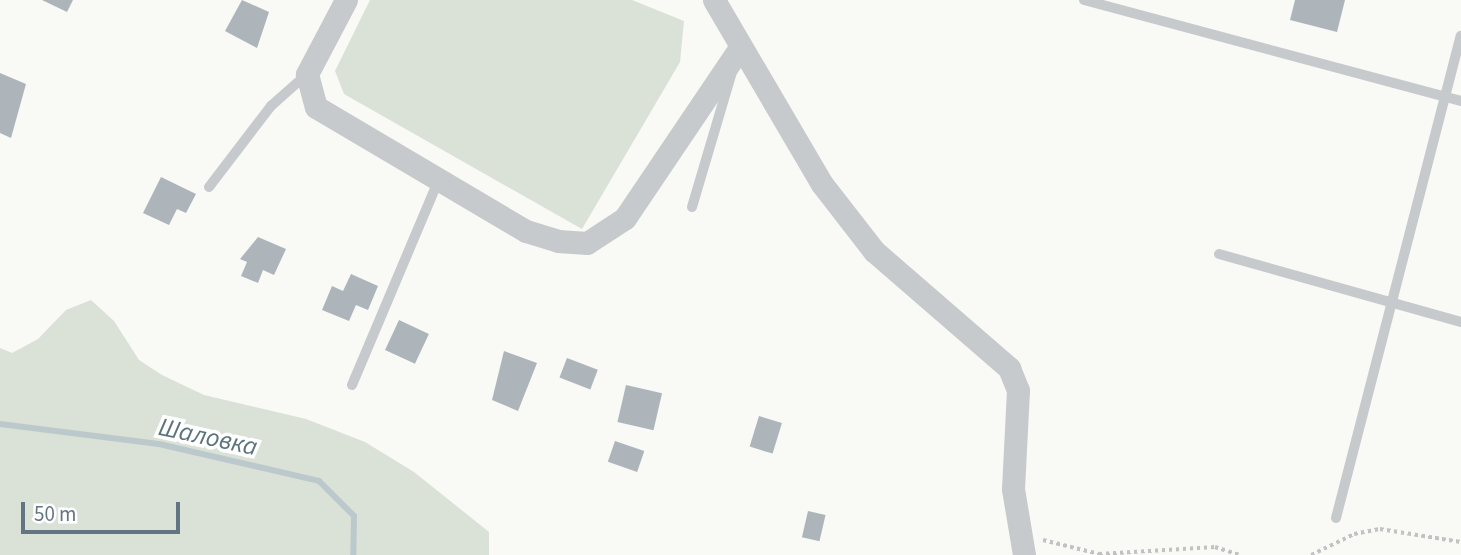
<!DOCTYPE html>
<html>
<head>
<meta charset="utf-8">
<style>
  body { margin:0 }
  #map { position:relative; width:1461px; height:555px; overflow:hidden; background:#f9f9f6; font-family:"Source Sans 3",sans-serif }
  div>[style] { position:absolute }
  .green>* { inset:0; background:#dae1d7 }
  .stream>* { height:6px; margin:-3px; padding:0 3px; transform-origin:3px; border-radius:3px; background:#bcc9cc }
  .building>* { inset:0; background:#adb5bb; transform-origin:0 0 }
  .path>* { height:3.5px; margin-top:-1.75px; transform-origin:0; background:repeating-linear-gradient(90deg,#c0c2c4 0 3.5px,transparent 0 7px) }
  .service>* { height:10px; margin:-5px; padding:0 5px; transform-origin:5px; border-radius:5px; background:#c6cacd }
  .minor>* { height:23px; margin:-11.5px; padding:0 11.5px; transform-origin:11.5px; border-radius:11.5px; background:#c6cacd }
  span { translate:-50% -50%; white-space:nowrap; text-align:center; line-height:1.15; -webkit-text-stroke:7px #fff; paint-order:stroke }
  .water-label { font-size:26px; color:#5e747c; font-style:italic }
  .scale { position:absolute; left:21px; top:502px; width:159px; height:32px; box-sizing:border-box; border:4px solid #637482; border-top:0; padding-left:9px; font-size:21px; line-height:24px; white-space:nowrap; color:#637482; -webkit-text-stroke:5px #fff; paint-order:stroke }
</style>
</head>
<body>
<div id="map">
  <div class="green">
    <div style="clip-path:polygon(370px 0,632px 0,684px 21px,680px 62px,582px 229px,344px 94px,335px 71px)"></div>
    <div style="clip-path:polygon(91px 300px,114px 321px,139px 360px,162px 375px,204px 395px,306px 419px,365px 442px,414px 472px,489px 532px,489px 555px,0 555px,0 348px,12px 353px,38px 339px,66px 310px)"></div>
  </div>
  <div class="stream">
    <div style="left:0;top:424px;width:160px;rotate:7.2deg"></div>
    <div style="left:159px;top:444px;width:164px;rotate:13deg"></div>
    <div style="left:319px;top:481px;width:49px;rotate:45deg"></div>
    <div style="left:354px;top:516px;width:39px;rotate:91deg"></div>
  </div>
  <div class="building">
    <div style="clip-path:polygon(42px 0,73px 0,67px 12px)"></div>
    <div style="clip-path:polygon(242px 0,269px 12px,257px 48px,225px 31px)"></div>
    <div style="clip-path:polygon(1295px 0,1345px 0,1337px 32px,1290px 20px)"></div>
    <div style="clip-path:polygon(0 73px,26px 84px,11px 138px,0 133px)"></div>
    <div style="clip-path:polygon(161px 177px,196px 194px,186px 213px,177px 209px,169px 225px,143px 213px)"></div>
    <div style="clip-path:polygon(258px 237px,286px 249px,274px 275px,263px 270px,258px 283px,241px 276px,247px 262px,240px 259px)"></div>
    <div style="clip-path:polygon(351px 274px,378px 286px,368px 310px,356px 305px,349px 321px,322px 310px,332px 286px,343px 291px)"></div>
    <div style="left:399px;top:320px;width:33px;height:33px;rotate:25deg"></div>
    <div style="clip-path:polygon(504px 351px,537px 363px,518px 411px,492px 400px)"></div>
    <div style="left:567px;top:358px;width:33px;height:21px;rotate:21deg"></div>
    <div style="left:626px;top:385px;width:37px;height:38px;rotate:13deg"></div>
    <div style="left:759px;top:416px;width:24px;height:32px;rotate:17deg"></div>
    <div style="left:615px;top:441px;width:31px;height:22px;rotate:19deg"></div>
    <div style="left:808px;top:511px;width:18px;height:27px;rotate:13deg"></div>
  </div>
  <div class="path">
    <div style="left:1043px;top:540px;width:58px;rotate:14deg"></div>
    <div style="left:1099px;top:554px;width:116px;rotate:-3.5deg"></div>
    <div style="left:1215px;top:547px;width:25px;rotate:18deg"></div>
    <div style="left:1311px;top:555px;width:48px;rotate:-26deg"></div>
    <div style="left:1354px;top:534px;width:26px;rotate:-11deg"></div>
    <div style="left:1380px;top:529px;width:82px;rotate:9.1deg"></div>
  </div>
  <div class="service">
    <div style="left:1084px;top:0;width:390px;rotate:15deg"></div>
    <div style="left:209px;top:187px;width:102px;rotate:-52.6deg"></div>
    <div style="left:271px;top:106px;width:48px;rotate:-41.6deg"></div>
    <div style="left:692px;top:207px;width:141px;rotate:-73.5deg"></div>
    <div style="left:1219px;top:254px;width:251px;rotate:15.7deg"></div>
    <div style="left:352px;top:385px;width:221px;rotate:-67.1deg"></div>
    <div style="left:1336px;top:518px;width:498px;rotate:-75.5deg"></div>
  </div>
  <div class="minor">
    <div style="left:346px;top:0;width:84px;rotate:117.8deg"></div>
    <div style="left:307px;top:74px;width:34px;rotate:75deg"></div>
    <div style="left:316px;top:107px;width:244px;rotate:30.6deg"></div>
    <div style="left:526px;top:231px;width:34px;rotate:17deg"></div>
    <div style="left:558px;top:241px;width:29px;rotate:4deg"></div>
    <div style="left:587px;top:243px;width:45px;rotate:-33.3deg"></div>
    <div style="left:625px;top:218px;width:204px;rotate:-56deg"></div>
    <div style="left:714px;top:0;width:213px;rotate:59.6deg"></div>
    <div style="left:822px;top:184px;width:85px;rotate:52.2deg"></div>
    <div style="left:874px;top:251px;width:179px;rotate:40.9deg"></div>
    <div style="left:1009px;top:368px;width:24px;rotate:68deg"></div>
    <div style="left:1018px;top:390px;width:99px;rotate:92.9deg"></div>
    <div style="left:1013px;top:489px;width:67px;rotate:80.5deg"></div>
  </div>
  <div class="water-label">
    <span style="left:208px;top:437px;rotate:12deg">Шаловка</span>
  </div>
  <div class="scale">50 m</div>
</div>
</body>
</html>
